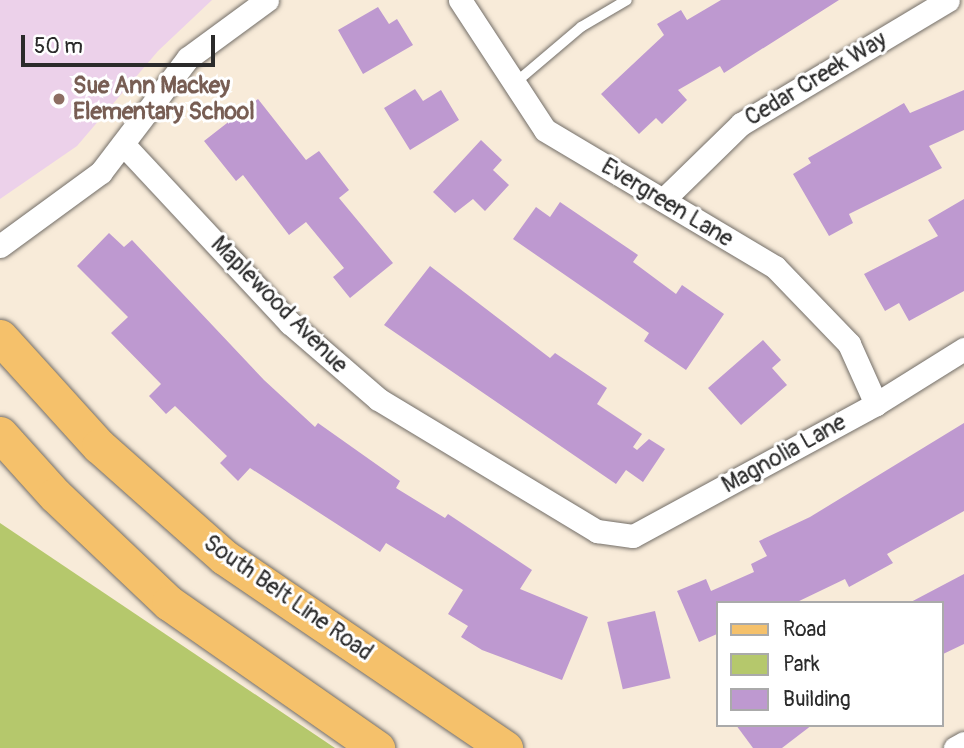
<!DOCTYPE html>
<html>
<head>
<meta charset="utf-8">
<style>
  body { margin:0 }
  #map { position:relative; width:964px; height:748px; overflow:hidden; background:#f8ebd9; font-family:Pangolin,sans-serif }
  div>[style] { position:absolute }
  .built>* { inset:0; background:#ecd1ea }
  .green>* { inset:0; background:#b5c86c }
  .building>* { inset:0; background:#be99d0; transform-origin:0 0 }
  .roads { filter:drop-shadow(0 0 2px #736e68) drop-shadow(0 0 2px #736e68) }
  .service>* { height:10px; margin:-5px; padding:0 5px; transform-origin:5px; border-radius:5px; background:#fff }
  .minor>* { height:23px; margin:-11.5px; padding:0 11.5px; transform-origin:11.5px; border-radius:11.5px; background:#fff }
  .primary>* { height:35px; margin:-17.5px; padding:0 17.5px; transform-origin:17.5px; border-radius:17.5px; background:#f5c16b }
  .dots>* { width:19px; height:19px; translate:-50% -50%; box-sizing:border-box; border:4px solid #fff; border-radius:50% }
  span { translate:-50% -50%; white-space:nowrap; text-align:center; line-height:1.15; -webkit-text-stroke:6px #fff; paint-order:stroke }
  .street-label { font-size:23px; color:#2b2b2b }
  .education-label { font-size:23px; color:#785e54; font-weight:700 }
  .left { translate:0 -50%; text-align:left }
  .legend { position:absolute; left:716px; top:601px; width:228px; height:126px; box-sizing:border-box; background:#fff; border:2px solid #aaa; margin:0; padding:9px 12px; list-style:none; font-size:21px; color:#2b2b2b }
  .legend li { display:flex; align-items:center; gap:14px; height:35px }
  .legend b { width:35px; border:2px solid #aaa }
  .scale { position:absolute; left:21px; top:35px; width:194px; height:32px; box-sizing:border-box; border:4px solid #2b2b2b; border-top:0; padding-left:9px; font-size:21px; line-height:24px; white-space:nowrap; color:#2b2b2b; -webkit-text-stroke:5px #fff; paint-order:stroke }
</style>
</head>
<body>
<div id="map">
  <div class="built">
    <div style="clip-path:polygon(0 0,212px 0,158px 51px,77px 146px,0 199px)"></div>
  </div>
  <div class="green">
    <div style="clip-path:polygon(0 523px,335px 748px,0 748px)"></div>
  </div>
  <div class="building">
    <div style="clip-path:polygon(721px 0,839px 0,724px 73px,720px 66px,678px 90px,687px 100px,662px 124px,656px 118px,639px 134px,601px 94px,664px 35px,657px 24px,681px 10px,687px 20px)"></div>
    <div style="clip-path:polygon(378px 7px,389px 24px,397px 19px,413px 45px,363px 74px,338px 30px)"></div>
    <div style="clip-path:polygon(415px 89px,423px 101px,441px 90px,459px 120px,410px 150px,384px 108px)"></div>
    <div style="clip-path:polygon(964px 90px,964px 130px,929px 146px,942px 168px,849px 214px,853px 223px,829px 236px,793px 174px,811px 163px,808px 158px,904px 103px,910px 113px)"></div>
    <div style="clip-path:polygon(258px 99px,306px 160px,319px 151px,349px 190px,339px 198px,393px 263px,350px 298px,333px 277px,344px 268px,306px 222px,289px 235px,243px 175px,236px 181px,204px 141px)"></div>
    <div style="clip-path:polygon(481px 140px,502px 160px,493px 170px,509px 185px,485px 211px,473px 199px,455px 213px,433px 192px)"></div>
    <div style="clip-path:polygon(964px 199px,964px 291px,909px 321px,899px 303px,885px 311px,864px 274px,938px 236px,928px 220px)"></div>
    <div style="clip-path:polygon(560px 202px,638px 255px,633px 262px,676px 294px,682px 285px,724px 314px,686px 370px,644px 341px,649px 333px,513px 239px,536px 207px,550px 217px)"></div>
    <div style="clip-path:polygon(109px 233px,124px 247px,132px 240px,264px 380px,315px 427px,318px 423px,400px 481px,396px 488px,445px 518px,448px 514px,532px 570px,520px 589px,588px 617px,562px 680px,482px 650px,461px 637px,468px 626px,448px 614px,463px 590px,386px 543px,380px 552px,250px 468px,238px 481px,220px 463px,227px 456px,175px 406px,166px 414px,149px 396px,161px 384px,111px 333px,128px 317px,77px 266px)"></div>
    <div style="clip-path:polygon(430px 266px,550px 358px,555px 353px,607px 388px,597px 404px,642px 434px,633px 447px,637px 450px,649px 439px,665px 449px,643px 482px,626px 470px,616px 484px,384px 325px)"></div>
    <div style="clip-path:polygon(763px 340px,781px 360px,772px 368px,787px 385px,741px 425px,708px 388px)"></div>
    <div style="clip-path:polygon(964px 423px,964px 511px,887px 554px,893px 563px,849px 587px,845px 579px,795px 603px,717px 603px,717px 634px,699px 642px,677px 591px,706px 579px,711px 591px,754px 572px,751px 564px,767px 556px,759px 541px,810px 517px)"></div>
    <div style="clip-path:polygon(964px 574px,964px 644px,941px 655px,941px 603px,909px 603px)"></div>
    <div style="left:655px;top:611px;width:69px;height:49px;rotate:77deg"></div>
    <div style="clip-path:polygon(736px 725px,812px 725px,782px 748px,753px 748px)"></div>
  </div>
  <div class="roads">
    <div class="service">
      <div style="left:515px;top:83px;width:87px;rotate:-40.3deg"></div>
      <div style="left:581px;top:27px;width:53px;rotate:-30.4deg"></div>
    </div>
    <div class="minor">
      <div style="left:460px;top:0;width:155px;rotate:56.8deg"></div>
      <div style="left:545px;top:130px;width:268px;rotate:30.8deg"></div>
      <div style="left:775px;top:267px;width:107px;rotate:46.1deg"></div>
      <div style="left:849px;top:344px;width:66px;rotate:65.8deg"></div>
      <div style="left:123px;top:144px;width:245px;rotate:47deg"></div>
      <div style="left:290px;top:323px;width:116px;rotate:40.8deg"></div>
      <div style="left:378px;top:399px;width:256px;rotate:31.1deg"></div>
      <div style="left:597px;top:531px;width:36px;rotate:8deg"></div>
      <div style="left:633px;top:536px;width:277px;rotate:-28.5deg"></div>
      <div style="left:876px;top:404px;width:104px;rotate:-32deg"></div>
      <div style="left:663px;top:200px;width:109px;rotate:-44.3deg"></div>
      <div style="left:741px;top:124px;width:241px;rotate:-30.9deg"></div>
      <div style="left:0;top:246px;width:125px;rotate:-36.2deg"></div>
      <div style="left:101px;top:172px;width:143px;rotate:-52.7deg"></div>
      <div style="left:188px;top:58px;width:98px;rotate:-36.3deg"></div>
      <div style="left:955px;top:748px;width:10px;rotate:-29deg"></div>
    </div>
    <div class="primary">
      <div style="left:0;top:337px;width:147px;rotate:47.8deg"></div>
      <div style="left:99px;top:446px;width:167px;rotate:41.6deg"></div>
      <div style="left:224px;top:557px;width:340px;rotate:34.2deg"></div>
      <div style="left:0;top:434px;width:82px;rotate:48deg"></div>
      <div style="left:55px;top:495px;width:157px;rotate:43.5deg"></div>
      <div style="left:169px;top:603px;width:254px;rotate:34.9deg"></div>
    </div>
  </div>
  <div class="dots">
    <div style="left:59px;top:99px;background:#8d6e63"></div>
  </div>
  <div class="street-label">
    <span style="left:816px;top:79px;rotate:-31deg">Cedar Creek Way</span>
    <span style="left:667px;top:203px;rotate:31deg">Evergreen Lane</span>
    <span style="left:279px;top:305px;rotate:45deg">Maplewood Avenue</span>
    <span style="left:784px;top:454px;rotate:-29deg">Magnolia Lane</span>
    <span style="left:288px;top:598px;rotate:35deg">South Belt Line Road</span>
  </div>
  <div class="education-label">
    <span class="left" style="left:73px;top:99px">Sue Ann Mackey<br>Elementary School</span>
  </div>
  <ul class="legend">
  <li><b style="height:9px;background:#f5c16b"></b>Road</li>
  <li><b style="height:19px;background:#b5c86c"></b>Park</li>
  <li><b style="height:19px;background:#be99d0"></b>Building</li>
  </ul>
  <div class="scale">50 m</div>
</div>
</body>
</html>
